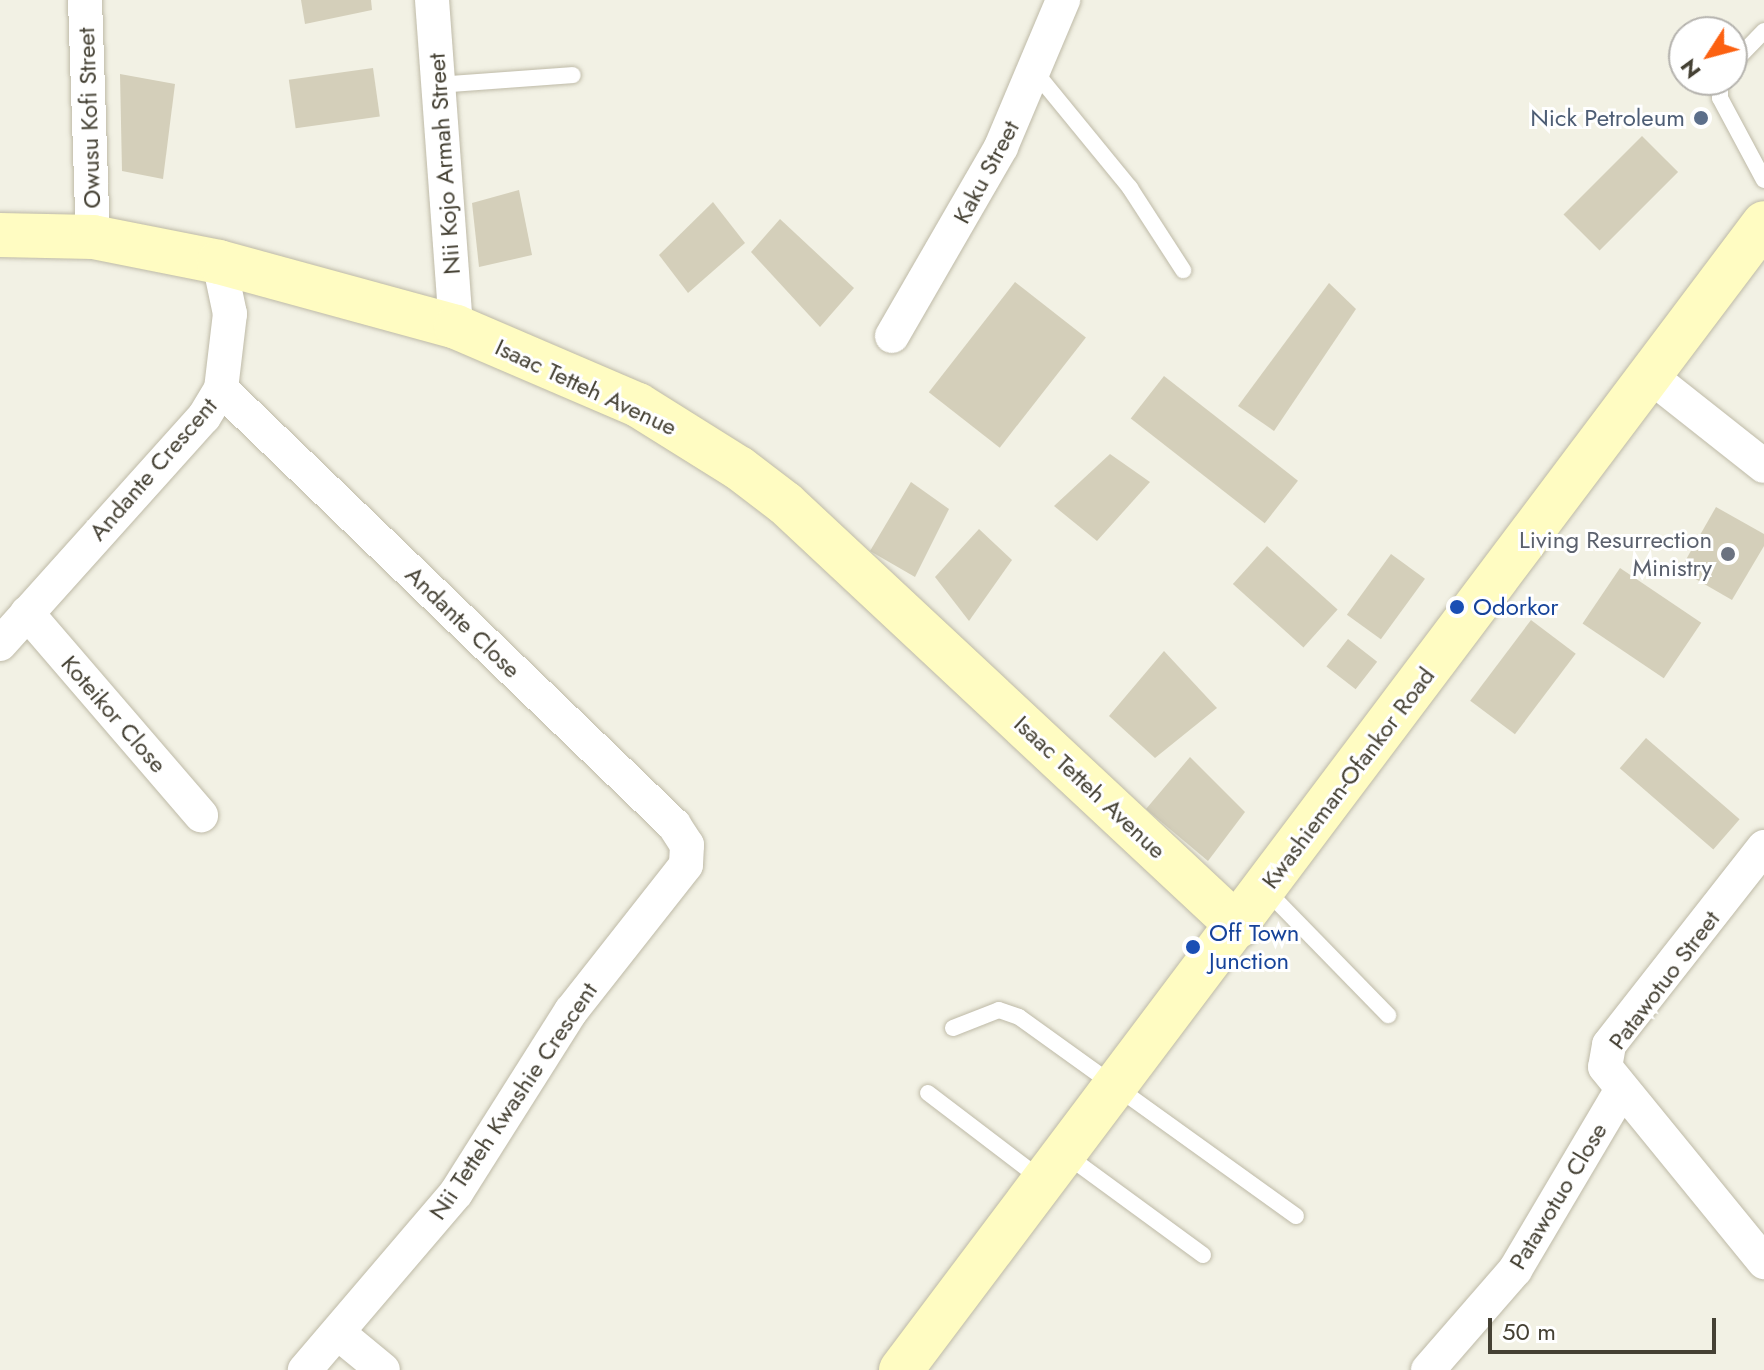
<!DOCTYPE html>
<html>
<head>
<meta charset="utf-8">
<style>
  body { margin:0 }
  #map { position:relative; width:1764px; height:1370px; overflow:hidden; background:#f2f1e4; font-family:Jost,sans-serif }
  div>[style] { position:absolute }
  .building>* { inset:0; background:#d4cfba; transform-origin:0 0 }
  .roads { filter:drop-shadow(0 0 2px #bebaa7) drop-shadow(0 0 2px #bebaa7) }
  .lane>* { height:16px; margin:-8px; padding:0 8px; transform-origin:8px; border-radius:8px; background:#fff }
  .street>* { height:34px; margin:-17px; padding:0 17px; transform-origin:17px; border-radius:17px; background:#fff }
  .secondary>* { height:44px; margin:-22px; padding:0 22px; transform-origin:22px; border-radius:22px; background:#fffcc2 }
  .dots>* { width:22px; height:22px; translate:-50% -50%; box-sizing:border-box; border:4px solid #fff; border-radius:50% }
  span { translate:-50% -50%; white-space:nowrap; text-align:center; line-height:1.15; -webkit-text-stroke:6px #fff; paint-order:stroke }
  .street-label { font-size:24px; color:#454134 }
  .service-label { font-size:24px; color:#4e5e75 }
  .right { translate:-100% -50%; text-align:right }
  .worship-label { font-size:24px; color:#5b616d }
  .transit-label { font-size:24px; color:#164399 }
  .left { translate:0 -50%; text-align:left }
  .north { position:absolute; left:1668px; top:16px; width:80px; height:80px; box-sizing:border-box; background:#fff; border:2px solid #b5b3ae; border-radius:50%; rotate:234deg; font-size:22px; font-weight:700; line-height:32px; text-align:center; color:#454134 }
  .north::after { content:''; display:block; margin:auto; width:28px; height:36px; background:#fc6111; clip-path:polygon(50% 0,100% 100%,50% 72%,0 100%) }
  .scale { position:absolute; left:1488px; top:1318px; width:228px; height:36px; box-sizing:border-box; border:4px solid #454134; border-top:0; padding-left:10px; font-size:24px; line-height:28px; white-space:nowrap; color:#454134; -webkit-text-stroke:6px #fff; paint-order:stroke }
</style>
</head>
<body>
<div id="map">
  <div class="building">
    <div style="clip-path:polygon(301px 0,371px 0,372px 10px,305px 24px)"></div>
    <div style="left:373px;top:68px;width:49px;height:85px;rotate:82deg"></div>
    <div style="clip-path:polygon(120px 74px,175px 84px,163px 179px,122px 171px)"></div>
    <div style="left:1642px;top:136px;width:51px;height:111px;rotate:45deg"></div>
    <div style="clip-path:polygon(519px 190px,532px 255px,479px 267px,472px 203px)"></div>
    <div style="clip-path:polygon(713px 202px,745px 243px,688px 293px,659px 255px)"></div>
    <div style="clip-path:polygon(780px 219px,854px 288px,820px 327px,751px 252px)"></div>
    <div style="left:1015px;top:282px;width:90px;height:140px;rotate:38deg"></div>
    <div style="clip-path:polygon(1329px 283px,1356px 309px,1274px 431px,1238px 406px)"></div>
    <div style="left:1164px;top:376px;width:170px;height:54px;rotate:38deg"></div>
    <div style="clip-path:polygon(1110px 454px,1150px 482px,1097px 541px,1054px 506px)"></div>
    <div style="clip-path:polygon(911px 482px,949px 509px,915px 577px,870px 551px)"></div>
    <div style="clip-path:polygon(1716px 507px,1764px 534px,1764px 546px,1732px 600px,1680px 570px)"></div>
    <div style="clip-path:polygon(979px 529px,1012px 560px,969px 621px,935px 577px)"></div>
    <div style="left:1267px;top:546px;width:95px;height:51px;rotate:42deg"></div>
    <div style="left:1391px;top:554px;width:42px;height:75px;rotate:36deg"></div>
    <div style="left:1620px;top:568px;width:98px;height:67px;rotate:34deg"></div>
    <div style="left:1531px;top:620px;width:56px;height:101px;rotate:37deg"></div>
    <div style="left:1348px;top:639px;width:37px;height:35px;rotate:38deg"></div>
    <div style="clip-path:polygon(1164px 651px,1217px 708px,1155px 758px,1109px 716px)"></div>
    <div style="left:1646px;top:738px;width:124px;height:40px;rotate:41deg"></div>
    <div style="clip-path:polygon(1190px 757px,1245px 812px,1208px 861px,1146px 809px)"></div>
  </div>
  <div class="roads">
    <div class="lane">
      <div style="left:1732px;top:64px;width:46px;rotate:-45.9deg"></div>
      <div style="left:1036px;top:73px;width:149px;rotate:50.7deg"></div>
      <div style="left:1130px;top:188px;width:98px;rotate:57.1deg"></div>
      <div style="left:1720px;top:80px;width:18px;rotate:90deg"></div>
      <div style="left:1720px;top:98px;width:93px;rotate:61.8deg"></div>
      <div style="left:438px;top:85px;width:135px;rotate:-4.2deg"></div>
      <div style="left:1266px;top:890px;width:175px;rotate:45.7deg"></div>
      <div style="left:953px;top:1028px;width:49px;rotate:-21.4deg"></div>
      <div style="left:999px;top:1010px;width:21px;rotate:19deg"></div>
      <div style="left:1019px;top:1017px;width:341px;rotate:35.7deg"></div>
      <div style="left:928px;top:1093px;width:142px;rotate:37.3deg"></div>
      <div style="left:1065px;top:1154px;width:171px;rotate:36.2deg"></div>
    </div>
    <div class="street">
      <div style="left:85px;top:0;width:237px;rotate:88.1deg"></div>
      <div style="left:432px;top:0;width:328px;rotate:85.8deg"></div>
      <div style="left:892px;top:336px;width:218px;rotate:-60deg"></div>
      <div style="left:1001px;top:147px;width:160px;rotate:-67.1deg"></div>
      <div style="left:1650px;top:376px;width:145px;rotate:38.3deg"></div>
      <div style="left:221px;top:389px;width:629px;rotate:43.9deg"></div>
      <div style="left:674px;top:825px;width:24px;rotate:57deg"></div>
      <div style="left:687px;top:845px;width:20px;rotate:93deg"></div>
      <div style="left:686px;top:865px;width:186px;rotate:128.2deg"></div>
      <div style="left:571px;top:1011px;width:215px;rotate:122.3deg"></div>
      <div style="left:456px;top:1193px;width:233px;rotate:130.5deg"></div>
      <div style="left:27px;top:613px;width:267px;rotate:49.3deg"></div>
      <div style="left:0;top:644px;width:305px;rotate:-48.1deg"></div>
      <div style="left:204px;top:417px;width:33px;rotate:-59deg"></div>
      <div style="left:221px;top:389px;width:76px;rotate:-83.2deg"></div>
      <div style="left:230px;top:314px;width:53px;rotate:-101.9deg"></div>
      <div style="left:1764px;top:847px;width:251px;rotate:128.1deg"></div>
      <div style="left:1609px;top:1045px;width:22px;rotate:100deg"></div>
      <div style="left:1605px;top:1067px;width:252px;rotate:50.8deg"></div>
      <div style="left:338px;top:1333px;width:58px;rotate:39.4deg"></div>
      <div style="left:1428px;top:1370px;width:133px;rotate:-49deg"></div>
      <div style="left:1515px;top:1270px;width:208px;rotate:-59.4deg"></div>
    </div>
    <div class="secondary">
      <div style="left:0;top:235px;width:93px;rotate:1.2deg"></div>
      <div style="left:93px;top:237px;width:128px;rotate:11.2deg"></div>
      <div style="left:219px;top:262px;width:246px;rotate:15.3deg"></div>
      <div style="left:456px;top:327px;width:198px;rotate:23.2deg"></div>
      <div style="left:638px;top:405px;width:119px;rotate:32deg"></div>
      <div style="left:739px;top:468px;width:58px;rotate:37.3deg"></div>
      <div style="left:785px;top:503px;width:620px;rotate:43.04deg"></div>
      <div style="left:901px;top:1370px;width:1435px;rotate:-53.04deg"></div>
    </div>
  </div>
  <div class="dots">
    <div style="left:1701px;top:118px;background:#5c6f8a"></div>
    <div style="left:1728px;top:554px;background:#6b7280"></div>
    <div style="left:1457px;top:607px;background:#1a4fb4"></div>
    <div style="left:1193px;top:947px;background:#1a4fb4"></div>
  </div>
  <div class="street-label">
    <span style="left:89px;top:118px;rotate:-92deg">Owusu Kofi Street</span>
    <span style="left:444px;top:164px;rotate:-94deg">Nii Kojo Armah Street</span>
    <span style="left:986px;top:172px;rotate:-62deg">Kaku Street</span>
    <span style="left:586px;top:387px;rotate:25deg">Isaac Tetteh Avenue</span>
    <span style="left:153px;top:469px;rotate:-49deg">Andante Crescent</span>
    <span style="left:463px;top:622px;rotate:44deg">Andante Close</span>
    <span style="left:114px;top:714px;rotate:49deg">Koteikor Close</span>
    <span style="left:1348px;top:778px;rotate:-53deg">Kwashieman-Ofankor Road</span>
    <span style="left:1090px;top:787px;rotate:43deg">Isaac Tetteh Avenue</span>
    <span style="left:1664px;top:980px;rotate:-53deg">Patawotuo Street</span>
    <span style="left:513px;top:1101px;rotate:-56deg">Nii Tetteh Kwashie Crescent</span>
    <span style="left:1558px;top:1196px;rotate:-59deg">Patawotuo Close</span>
  </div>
  <div class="service-label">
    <span class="right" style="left:1685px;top:118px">Nick Petroleum</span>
  </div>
  <div class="worship-label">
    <span class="right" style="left:1712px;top:554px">Living Resurrection<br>Ministry</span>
  </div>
  <div class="transit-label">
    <span class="left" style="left:1473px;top:607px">Odorkor</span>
    <span class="left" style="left:1209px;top:947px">Off Town<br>Junction</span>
  </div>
  <div class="north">N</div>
  <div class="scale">50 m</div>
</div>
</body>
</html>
